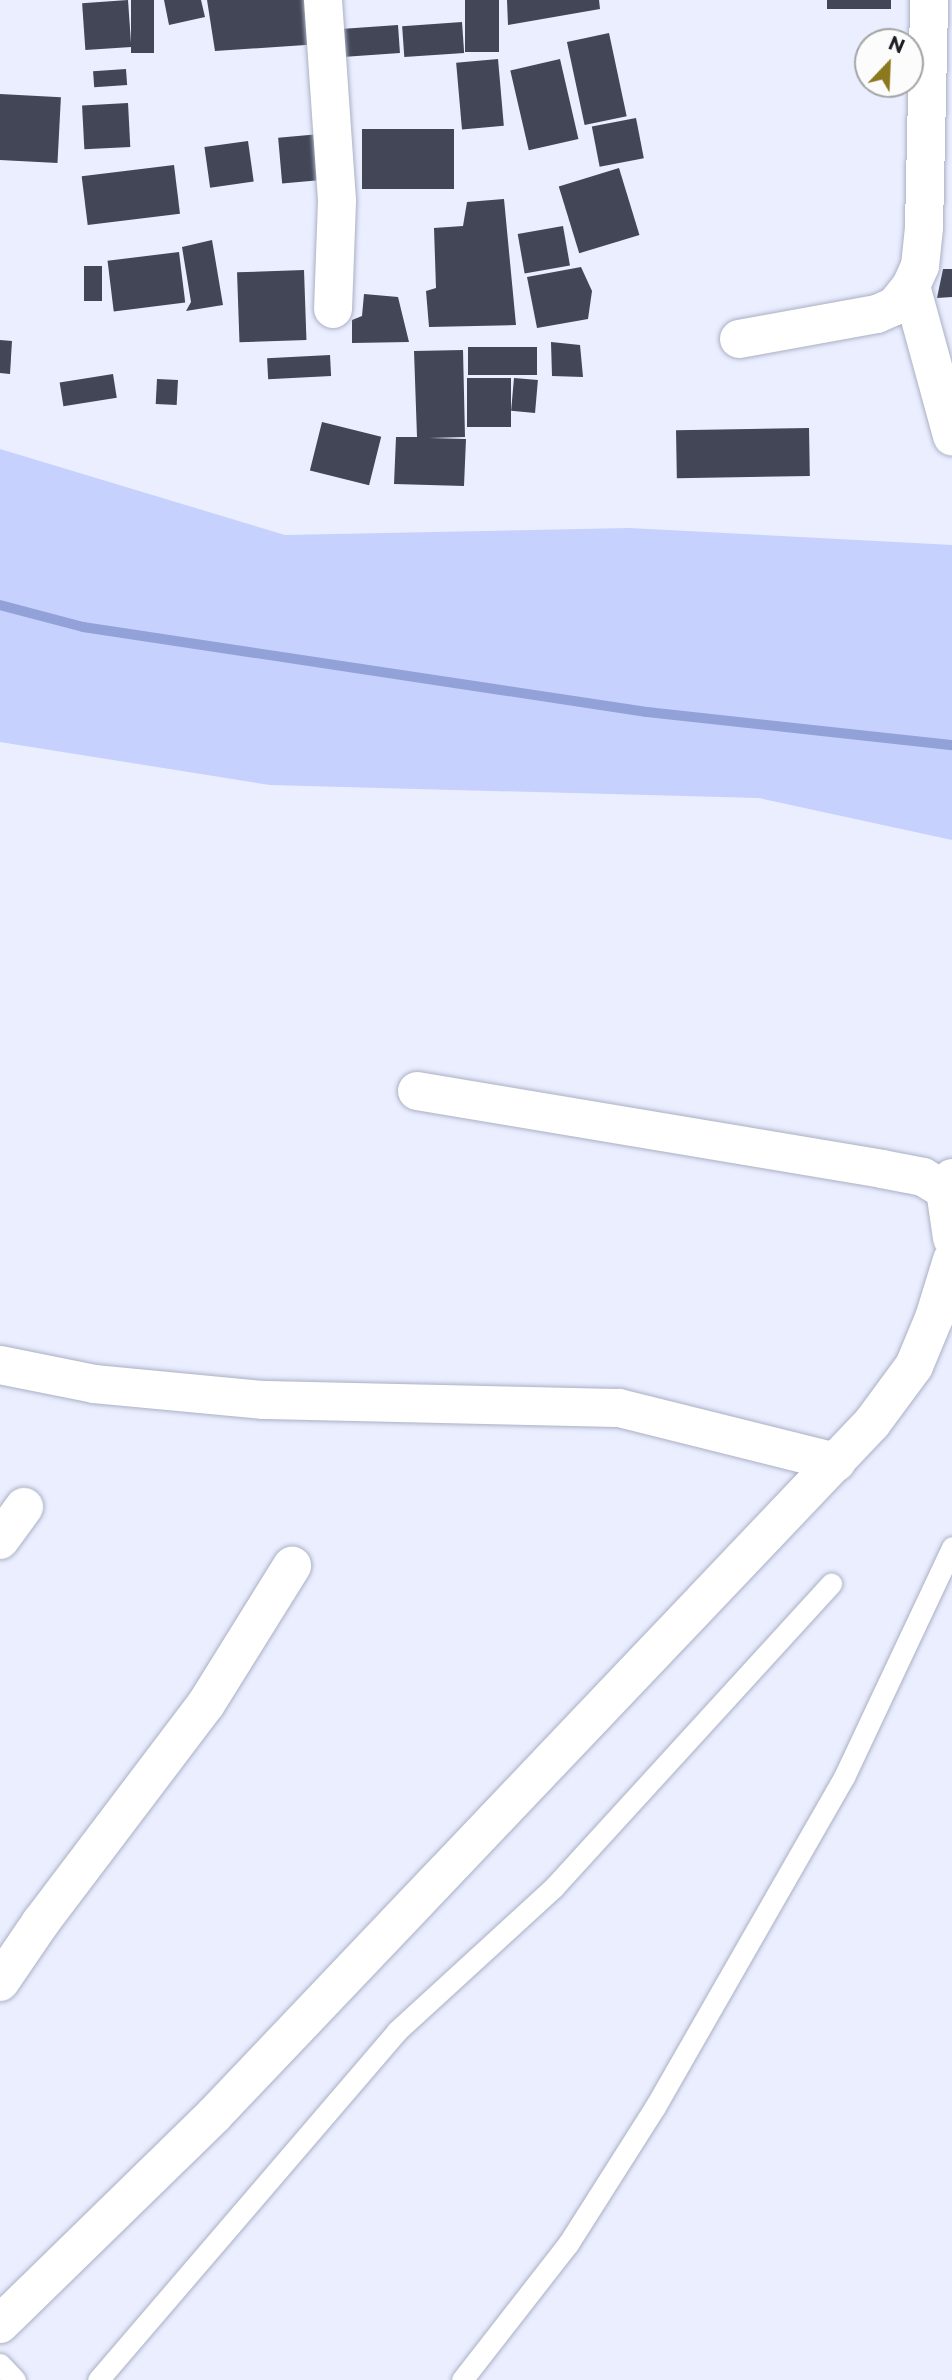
<!DOCTYPE html>
<html>
<head>
<meta charset="utf-8">
<style>
  body { margin:0 }
  #map { position:relative; width:952px; height:2380px; overflow:hidden; background:#eaeeff; font-family:Montserrat,sans-serif }
  div>[style] { position:absolute }
  .green>* { inset:0; background:#c6d1fd }
  .stream>* { height:10px; margin:-5px; padding:0 5px; transform-origin:5px; border-radius:5px; background:#93a1d9 }
  .building>* { inset:0; background:#424657; transform-origin:0 0 }
  .roads { filter:drop-shadow(0 0 2px #aab0c3) drop-shadow(0 0 2px #aab0c3) }
  .service>* { height:21px; margin:-10.5px; padding:0 10.5px; transform-origin:10.5px; border-radius:10.5px; background:#fff }
  .minor>* { height:38px; margin:-19px; padding:0 19px; transform-origin:19px; border-radius:19px; background:#fff }
  span { translate:-50% -50%; white-space:nowrap; text-align:center; line-height:1.15; -webkit-text-stroke:7px #fcfcfc; paint-order:stroke }
  .north { position:absolute; left:854px; top:28px; width:70px; height:70px; box-sizing:border-box; background:#fcfcfc; border:2px solid #a3a4a6; border-radius:50%; rotate:23deg; font-size:19px; font-weight:700; line-height:28px; text-align:center; color:#1d1f26 }
  .north::after { content:''; display:block; margin:auto; width:24px; height:32px; background:#8c781d; clip-path:polygon(50% 0,100% 100%,50% 72%,0 100%) }
</style>
</head>
<body>
<div id="map">
  <div class="green">
    <div style="clip-path:polygon(0 449px,285px 535px,629px 528px,952px 545px,952px 840px,759px 798px,270px 785px,0 742px)"></div>
  </div>
  <div class="stream">
    <div style="left:0;top:605px;width:86px;rotate:14.8deg"></div>
    <div style="left:83px;top:627px;width:570px;rotate:8.57deg"></div>
    <div style="left:647px;top:712px;width:307px;rotate:6.2deg"></div>
  </div>
  <div class="building">
    <div style="left:128px;top:0;width:47px;height:46px;rotate:86deg"></div>
    <div style="left:131px;top:0;width:23px;height:53px"></div>
    <div style="clip-path:polygon(164px 0,201px 0,205px 17px,169px 25px)"></div>
    <div style="clip-path:polygon(207px 0,314px 0,320px 44px,215px 51px)"></div>
    <div style="left:465px;top:0;width:34px;height:52px"></div>
    <div style="clip-path:polygon(507px 0,599px 0,600px 9px,508px 25px)"></div>
    <div style="left:827px;top:0;width:64px;height:9px"></div>
    <div style="left:462px;top:22px;width:31px;height:60px;rotate:86deg"></div>
    <div style="left:398px;top:25px;width:28px;height:61px;rotate:86deg"></div>
    <div style="left:609px;top:33px;width:85px;height:43px;rotate:78deg"></div>
    <div style="left:498px;top:59px;width:67px;height:42px;rotate:85deg"></div>
    <div style="left:560px;top:59px;width:82px;height:51px;rotate:77deg"></div>
    <div style="left:126px;top:69px;width:16px;height:33px;rotate:86deg"></div>
    <div style="left:0;top:94px;width:61px;height:66px;rotate:3deg"></div>
    <div style="left:128px;top:103px;width:44px;height:46px;rotate:87deg"></div>
    <div style="left:636px;top:118px;width:41px;height:45px;rotate:79deg"></div>
    <div style="left:454px;top:129px;width:60px;height:92px;rotate:90deg"></div>
    <div style="left:320px;top:134px;width:46px;height:42px;rotate:85deg"></div>
    <div style="left:248px;top:141px;width:41px;height:44px;rotate:82deg"></div>
    <div style="left:174px;top:165px;width:49px;height:93px;rotate:83deg"></div>
    <div style="left:619px;top:168px;width:70px;height:63px;rotate:73deg"></div>
    <div style="clip-path:polygon(504px 199px,516px 325px,429px 327px,426px 291px,436px 288px,434px 228px,463px 226px,467px 202px)"></div>
    <div style="left:563px;top:226px;width:40px;height:46px;rotate:80deg"></div>
    <div style="clip-path:polygon(212px 240px,223px 305px,186px 311px,191px 302px,182px 247px)"></div>
    <div style="left:179px;top:252px;width:51px;height:72px;rotate:83deg"></div>
    <div style="left:84px;top:266px;width:18px;height:35px"></div>
    <div style="clip-path:polygon(581px 267px,592px 291px,588px 319px,537px 328px,527px 277px)"></div>
    <div style="clip-path:polygon(943px 269px,952px 269px,952px 297px,937px 298px)"></div>
    <div style="left:304px;top:270px;width:70px;height:67px;rotate:88deg"></div>
    <div style="clip-path:polygon(364px 294px,398px 297px,409px 342px,352px 343px,352px 320px,362px 316px)"></div>
    <div style="clip-path:polygon(0 340px,12px 341px,10px 374px,0 373px)"></div>
    <div style="clip-path:polygon(551px 342px,580px 345px,583px 377px,552px 376px)"></div>
    <div style="left:468px;top:347px;width:69px;height:28px"></div>
    <div style="clip-path:polygon(463px 350px,465px 437px,429px 438px,466px 439px,464px 486px,394px 484px,396px 437px,417px 437px,414px 351px)"></div>
    <div style="left:330px;top:355px;width:21px;height:63px;rotate:87deg"></div>
    <div style="left:113px;top:374px;width:24px;height:54px;rotate:81deg"></div>
    <div style="left:511px;top:378px;width:49px;height:44px;rotate:90deg"></div>
    <div style="left:514px;top:378px;width:24px;height:33px;rotate:5deg"></div>
    <div style="left:157px;top:379px;width:21px;height:25px;rotate:3deg"></div>
    <div style="left:322px;top:422px;width:61px;height:50px;rotate:14deg"></div>
    <div style="left:809px;top:428px;width:48px;height:133px;rotate:89deg"></div>
  </div>
  <div class="roads">
    <div class="service">
      <div style="left:0;top:2364px;width:22px;rotate:47deg"></div>
      <div style="left:98px;top:2380px;width:460px;rotate:-49.4deg"></div>
      <div style="left:397px;top:2031px;width:213px;rotate:-42.5deg"></div>
      <div style="left:554px;top:1887px;width:411px;rotate:-47.6deg"></div>
      <div style="left:462px;top:2380px;width:172px;rotate:-52.1deg"></div>
      <div style="left:568px;top:2244px;width:162px;rotate:-57.6deg"></div>
      <div style="left:655px;top:2107px;width:380px;rotate:-60.2deg"></div>
      <div style="left:844px;top:1777px;width:254px;rotate:-64.8deg"></div>
    </div>
    <div class="minor">
      <div style="left:323px;top:0;width:201px;rotate:86deg"></div>
      <div style="left:337px;top:201px;width:108px;rotate:92.1deg"></div>
      <div style="left:911px;top:286px;width:156px;rotate:74.7deg"></div>
      <div style="left:739px;top:339px;width:140px;rotate:-10.3deg"></div>
      <div style="left:877px;top:314px;width:20px;rotate:-24deg"></div>
      <div style="left:895px;top:306px;width:26px;rotate:-51deg"></div>
      <div style="left:911px;top:286px;width:22px;rotate:-66deg"></div>
      <div style="left:920px;top:266px;width:39px;rotate:-84deg"></div>
      <div style="left:924px;top:227px;width:227px;rotate:-88.7deg"></div>
      <div style="left:417px;top:1091px;width:471px;rotate:9.5deg"></div>
      <div style="left:882px;top:1169px;width:42px;rotate:11deg"></div>
      <div style="left:923px;top:1177px;width:26px;rotate:31deg"></div>
      <div style="left:952px;top:1178px;width:14px;rotate:120deg"></div>
      <div style="left:945px;top:1190px;width:49px;rotate:81.7deg"></div>
      <div style="left:0;top:1365px;width:96px;rotate:11.4deg"></div>
      <div style="left:94px;top:1384px;width:171px;rotate:5.4deg"></div>
      <div style="left:264px;top:1400px;width:355px;rotate:1.3deg"></div>
      <div style="left:619px;top:1408px;width:224px;rotate:14deg"></div>
      <div style="left:0;top:1540px;width:41px;rotate:-54deg"></div>
      <div style="left:0;top:1982px;width:73px;rotate:-55.7deg"></div>
      <div style="left:41px;top:1922px;width:273px;rotate:-52.9deg"></div>
      <div style="left:206px;top:1704px;width:163px;rotate:-58.1deg"></div>
      <div style="left:0;top:2324px;width:299px;rotate:-44.3deg"></div>
      <div style="left:214px;top:2115px;width:955px;rotate:-46.44deg"></div>
      <div style="left:872px;top:1423px;width:71px;rotate:-53.6deg"></div>
      <div style="left:914px;top:1366px;width:52px;rotate:-67.4deg"></div>
      <div style="left:934px;top:1318px;width:61px;rotate:-72.8deg"></div>
    </div>
  </div>
  <div class="north">N</div>
</div>
</body>
</html>
